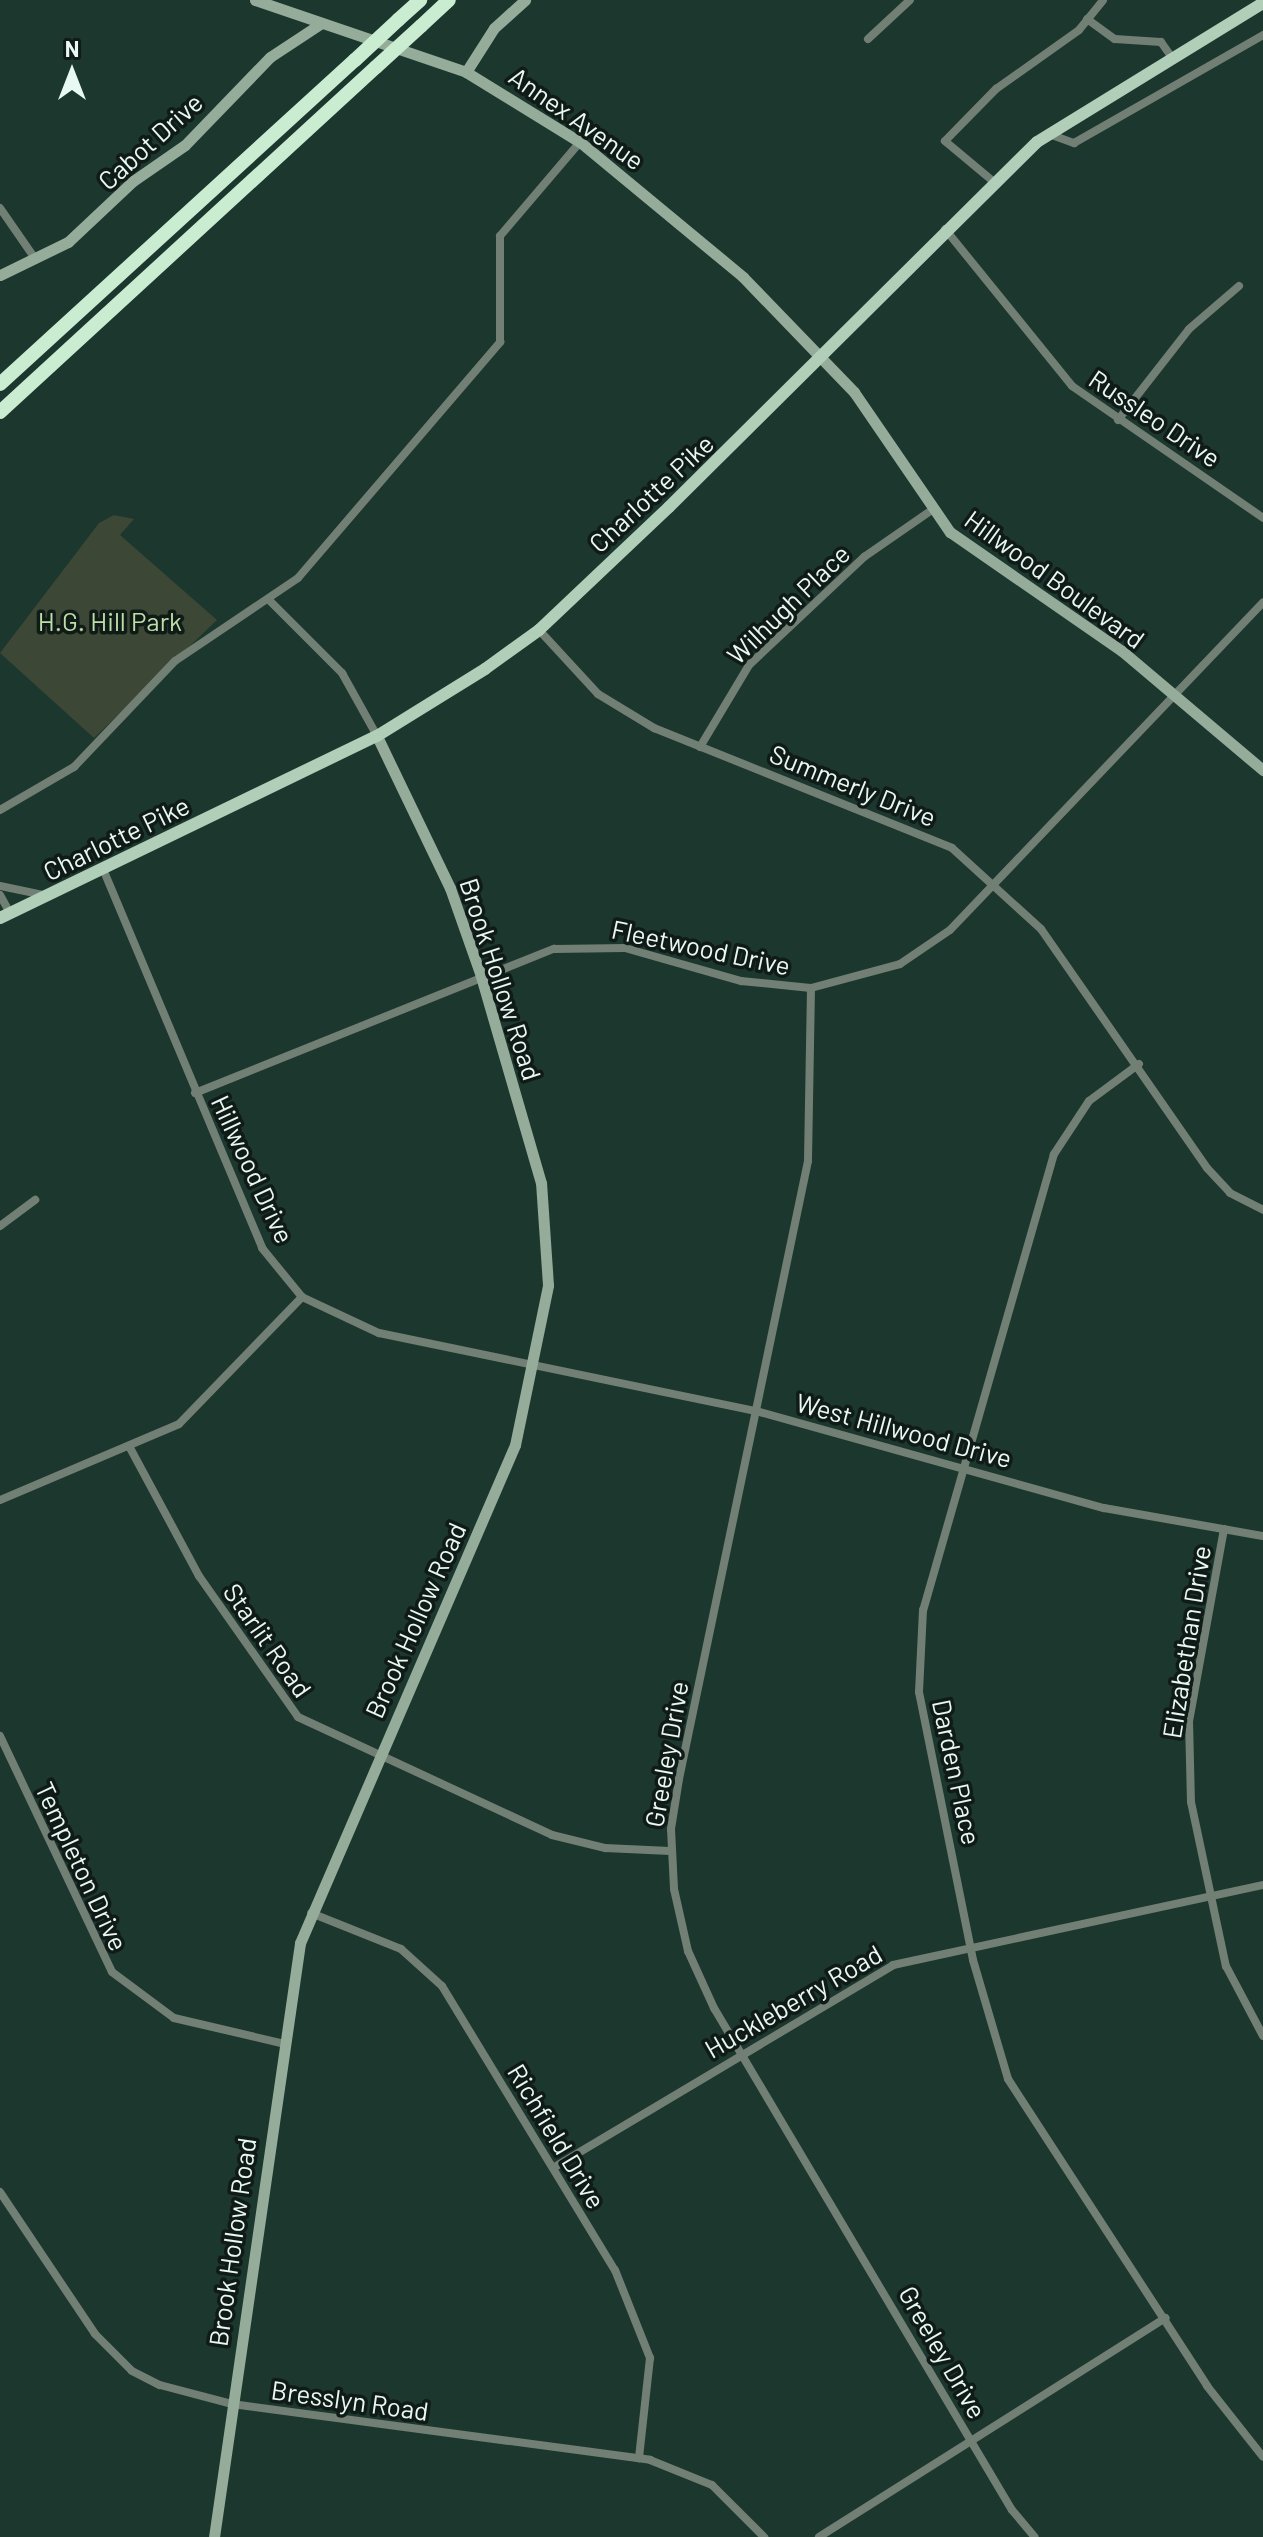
<!DOCTYPE html>
<html>
<head>
<meta charset="utf-8">
<style>
  body { margin:0 }
  #map { position:relative; width:1263px; height:2537px; overflow:hidden; background:#1c372e; font-family:Barlow,sans-serif }
  div>[style] { position:absolute }
  .green>* { inset:0; background:#3c4735 }
  .street>* { height:8px; margin:-4px; padding:0 4px; transform-origin:4px; border-radius:4px; background:#717f74 }
  .secondary>* { height:11px; margin:-5.5px; padding:0 5.5px; transform-origin:5.5px; border-radius:5.5px; background:#95ac9a }
  .primary>* { height:12px; margin:-6px; padding:0 6px; transform-origin:6px; border-radius:6px; background:#b1ceb8 }
  .highway>* { height:14px; margin:-7px; padding:0 7px; transform-origin:7px; border-radius:7px; background:#caedd2 }
  .highway-bridge>* { height:14px; margin:-7px; padding:0 7px; transform-origin:7px; border-radius:7px; background:#caedd2 }
  span { translate:-50% -50%; white-space:nowrap; text-align:center; line-height:1.15; -webkit-text-stroke:7px #101b17; paint-order:stroke }
  .street-label { font-size:26px; color:#e8f8f2 }
  .park-label { font-size:26px; color:#bcdea7 }
  .north { position:absolute; left:32px; top:32px; width:80px; height:80px; -webkit-text-stroke:6px #101b17; paint-order:stroke; rotate:0deg; font-size:22px; font-weight:700; line-height:32px; text-align:center; color:#e8f8f2 }
  .north::after { content:''; display:block; margin:auto; width:28px; height:36px; background:#e8f8f2; clip-path:polygon(50% 0,100% 100%,50% 72%,0 100%) }
</style>
</head>
<body>
<div id="map">
  <div class="green">
    <div style="clip-path:polygon(114px 515px,134px 519px,120px 535px,217px 620px,94px 738px,0 653px,99px 523px)"></div>
  </div>
  <div class="street">
    <div style="left:1087px;top:19px;width:34px;rotate:36deg"></div>
    <div style="left:1115px;top:39px;width:46px;rotate:3.7deg"></div>
    <div style="left:1161px;top:42px;width:19px;rotate:55deg"></div>
    <div style="left:868px;top:39px;width:57px;rotate:-42.9deg"></div>
    <div style="left:1049px;top:134px;width:27px;rotate:20deg"></div>
    <div style="left:1074px;top:143px;width:218px;rotate:-29.7deg"></div>
    <div style="left:994px;top:182px;width:64px;rotate:-140.1deg"></div>
    <div style="left:945px;top:141px;width:73px;rotate:-45.6deg"></div>
    <div style="left:996px;top:89px;width:102px;rotate:-35.4deg"></div>
    <div style="left:1079px;top:30px;width:38px;rotate:-51deg"></div>
    <div style="left:0;top:208px;width:63px;rotate:55.3deg"></div>
    <div style="left:945px;top:229px;width:202px;rotate:51deg"></div>
    <div style="left:1072px;top:386px;width:232px;rotate:34.6deg"></div>
    <div style="left:1118px;top:420px;width:115px;rotate:-52deg"></div>
    <div style="left:1189px;top:329px;width:66px;rotate:-40.7deg"></div>
    <div style="left:268px;top:599px;width:105px;rotate:45deg"></div>
    <div style="left:342px;top:673px;width:72px;rotate:60.9deg"></div>
    <div style="left:539px;top:630px;width:87px;rotate:47.3deg"></div>
    <div style="left:598px;top:694px;width:66px;rotate:31.3deg"></div>
    <div style="left:654px;top:728px;width:321px;rotate:21.9deg"></div>
    <div style="left:952px;top:848px;width:120px;rotate:42.3deg"></div>
    <div style="left:1041px;top:929px;width:291px;rotate:55.2deg"></div>
    <div style="left:1207px;top:1168px;width:34px;rotate:47deg"></div>
    <div style="left:1230px;top:1193px;width:37px;rotate:27deg"></div>
    <div style="left:700px;top:747px;width:96px;rotate:-59.1deg"></div>
    <div style="left:749px;top:665px;width:158px;rotate:-43.2deg"></div>
    <div style="left:864px;top:557px;width:79px;rotate:-34.7deg"></div>
    <div style="left:0;top:810px;width:86px;rotate:-30.2deg"></div>
    <div style="left:74px;top:767px;width:146px;rotate:-46.4deg"></div>
    <div style="left:175px;top:661px;width:148px;rotate:-34deg"></div>
    <div style="left:298px;top:578px;width:311px;rotate:-49.4deg"></div>
    <div style="left:500px;top:342px;width:106px;rotate:-90deg"></div>
    <div style="left:500px;top:236px;width:123px;rotate:-49.6deg"></div>
    <div style="left:103px;top:869px;width:411px;rotate:67.2deg"></div>
    <div style="left:262px;top:1248px;width:63px;rotate:50.8deg"></div>
    <div style="left:302px;top:1297px;width:85px;rotate:25.1deg"></div>
    <div style="left:379px;top:1333px;width:385px;rotate:11.7deg"></div>
    <div style="left:756px;top:1411px;width:361px;rotate:15.6deg"></div>
    <div style="left:1104px;top:1508px;width:161px;rotate:10deg"></div>
    <div style="left:0;top:886px;width:45px;rotate:11.6deg"></div>
    <div style="left:0;top:895px;width:21px;rotate:61deg"></div>
    <div style="left:811px;top:988px;width:173px;rotate:91deg"></div>
    <div style="left:808px;top:1161px;width:631px;rotate:101.79deg"></div>
    <div style="left:679px;top:1779px;width:51px;rotate:99.1deg"></div>
    <div style="left:671px;top:1829px;width:60px;rotate:87.1deg"></div>
    <div style="left:674px;top:1889px;width:64px;rotate:77.3deg"></div>
    <div style="left:688px;top:1951px;width:63px;rotate:65.5deg"></div>
    <div style="left:714px;top:2008px;width:584px;rotate:59.31deg"></div>
    <div style="left:1012px;top:2510px;width:35px;rotate:50deg"></div>
    <div style="left:1139px;top:1064px;width:62px;rotate:143.5deg"></div>
    <div style="left:1089px;top:1101px;width:64px;rotate:123.4deg"></div>
    <div style="left:1054px;top:1154px;width:474px;rotate:106deg"></div>
    <div style="left:923px;top:1610px;width:82px;rotate:92.8deg"></div>
    <div style="left:919px;top:1692px;width:273px;rotate:78.6deg"></div>
    <div style="left:973px;top:1960px;width:124px;rotate:73.6deg"></div>
    <div style="left:1008px;top:2079px;width:366px;rotate:57deg"></div>
    <div style="left:1207px;top:2386px;width:90px;rotate:51.7deg"></div>
    <div style="left:195px;top:1093px;width:387px;rotate:-21.9deg"></div>
    <div style="left:554px;top:949px;width:71px;rotate:-0.8deg"></div>
    <div style="left:625px;top:948px;width:121px;rotate:15.9deg"></div>
    <div style="left:741px;top:981px;width:70px;rotate:5.7deg"></div>
    <div style="left:811px;top:988px;width:92px;rotate:-15.1deg"></div>
    <div style="left:900px;top:964px;width:60px;rotate:-34.2deg"></div>
    <div style="left:950px;top:930px;width:453px;rotate:-46.3deg"></div>
    <div style="left:0;top:1226px;width:44px;rotate:-36.6deg"></div>
    <div style="left:129px;top:1446px;width:148px;rotate:61.7deg"></div>
    <div style="left:199px;top:1576px;width:172px;rotate:54.9deg"></div>
    <div style="left:298px;top:1717px;width:280px;rotate:24.9deg"></div>
    <div style="left:552px;top:1835px;width:55px;rotate:13.8deg"></div>
    <div style="left:605px;top:1848px;width:65px;rotate:2.6deg"></div>
    <div style="left:0;top:1500px;width:194px;rotate:-23deg"></div>
    <div style="left:179px;top:1424px;width:177px;rotate:-45.9deg"></div>
    <div style="left:1224px;top:1529px;width:195px;rotate:100.3deg"></div>
    <div style="left:1189px;top:1721px;width:81px;rotate:88.6deg"></div>
    <div style="left:1191px;top:1802px;width:168px;rotate:78deg"></div>
    <div style="left:1226px;top:1966px;width:79px;rotate:62.1deg"></div>
    <div style="left:0;top:1736px;width:261px;rotate:64.6deg"></div>
    <div style="left:112px;top:1972px;width:77px;rotate:36.6deg"></div>
    <div style="left:174px;top:2018px;width:110px;rotate:13.2deg"></div>
    <div style="left:311px;top:1913px;width:97px;rotate:21.8deg"></div>
    <div style="left:401px;top:1949px;width:55px;rotate:42.1deg"></div>
    <div style="left:442px;top:1986px;width:333px;rotate:58.7deg"></div>
    <div style="left:615px;top:2270px;width:95px;rotate:68.3deg"></div>
    <div style="left:650px;top:2358px;width:101px;rotate:96.3deg"></div>
    <div style="left:553px;top:2168px;width:396px;rotate:-30.8deg"></div>
    <div style="left:893px;top:1965px;width:379px;rotate:-12.2deg"></div>
    <div style="left:0;top:2192px;width:171px;rotate:56.2deg"></div>
    <div style="left:95px;top:2334px;width:52px;rotate:45deg"></div>
    <div style="left:132px;top:2371px;width:31px;rotate:27deg"></div>
    <div style="left:160px;top:2385px;width:74px;rotate:14.8deg"></div>
    <div style="left:232px;top:2404px;width:422px;rotate:7.6deg"></div>
    <div style="left:650px;top:2460px;width:67px;rotate:22deg"></div>
    <div style="left:712px;top:2485px;width:74px;rotate:45deg"></div>
    <div style="left:819px;top:2537px;width:410px;rotate:-32.3deg"></div>
  </div>
  <div class="secondary">
    <div style="left:255px;top:0;width:223px;rotate:18.8deg"></div>
    <div style="left:466px;top:72px;width:134px;rotate:31.6deg"></div>
    <div style="left:580px;top:142px;width:212px;rotate:39.6deg"></div>
    <div style="left:743px;top:277px;width:160px;rotate:46deg"></div>
    <div style="left:854px;top:392px;width:170px;rotate:55.6deg"></div>
    <div style="left:950px;top:532px;width:209px;rotate:34.7deg"></div>
    <div style="left:1122px;top:651px;width:185px;rotate:40.2deg"></div>
    <div style="left:466px;top:72px;width:52px;rotate:-57.5deg"></div>
    <div style="left:494px;top:28px;width:42px;rotate:-42.1deg"></div>
    <div style="left:0;top:275px;width:76px;rotate:-25.9deg"></div>
    <div style="left:68px;top:242px;width:89px;rotate:-43.2deg"></div>
    <div style="left:133px;top:181px;width:63px;rotate:-34.7deg"></div>
    <div style="left:185px;top:145px;width:122px;rotate:-46deg"></div>
    <div style="left:270px;top:57px;width:60px;rotate:-33.4deg"></div>
    <div style="left:214px;top:2537px;width:600px;rotate:-81.76deg"></div>
    <div style="left:300px;top:1943px;width:542px;rotate:-66.65deg"></div>
    <div style="left:515px;top:1445px;width:163px;rotate:-78.3deg"></div>
    <div style="left:548px;top:1285px;width:102px;rotate:-93.9deg"></div>
    <div style="left:541px;top:1183px;width:216px;rotate:-106.2deg"></div>
    <div style="left:481px;top:976px;width:93px;rotate:-109.4deg"></div>
    <div style="left:450px;top:888px;width:169px;rotate:-115.7deg"></div>
  </div>
  <div class="primary">
    <div style="left:0;top:918px;width:419px;rotate:-25.8deg"></div>
    <div style="left:377px;top:736px;width:127px;rotate:-31.8deg"></div>
    <div style="left:485px;top:669px;width:67px;rotate:-35.8deg"></div>
    <div style="left:539px;top:630px;width:179px;rotate:-43.4deg"></div>
    <div style="left:669px;top:507px;width:518px;rotate:-44.77deg"></div>
    <div style="left:1037px;top:142px;width:265px;rotate:-31.6deg"></div>
  </div>
  <div class="highway">
    <div style="left:398px;top:20px;width:30px;rotate:-42deg"></div>
    <div style="left:421px;top:26px;width:38px;rotate:-43deg"></div>
    <div style="left:0;top:384px;width:481px;rotate:-42.4deg"></div>
    <div style="left:0;top:412px;width:510px;rotate:-42.54deg"></div>
  </div>
  <div class="highway-bridge">
    <div style="left:355px;top:60px;width:59px;rotate:-42.9deg"></div>
    <div style="left:376px;top:67px;width:61px;rotate:-42.3deg"></div>
  </div>
  <div class="street-label">
    <span style="left:577px;top:118px;rotate:35deg">Annex Avenue</span>
    <span style="left:150px;top:141px;rotate:-42deg">Cabot Drive</span>
    <span style="left:1155px;top:418px;rotate:34deg">Russleo Drive</span>
    <span style="left:651px;top:493px;rotate:-43deg">Charlotte Pike</span>
    <span style="left:1055px;top:579px;rotate:36deg">Hillwood Boulevard</span>
    <span style="left:788px;top:604px;rotate:-44deg">Wilhugh Place</span>
    <span style="left:853px;top:785px;rotate:22deg">Summerly Drive</span>
    <span style="left:116px;top:838px;rotate:-26deg">Charlotte Pike</span>
    <span style="left:701px;top:947px;rotate:12deg">Fleetwood Drive</span>
    <span style="left:501px;top:979px;rotate:72deg">Brook Hollow Road</span>
    <span style="left:253px;top:1169px;rotate:65deg">Hillwood Drive</span>
    <span style="left:904px;top:1430px;rotate:15deg">West Hillwood Drive</span>
    <span style="left:415px;top:1620px;rotate:-66deg">Brook Hollow Road</span>
    <span style="left:268px;top:1640px;rotate:55deg">Starlit Road</span>
    <span style="left:1186px;top:1642px;rotate:-81deg">Elizabethan Drive</span>
    <span style="left:666px;top:1754px;rotate:-80deg">Greeley Drive</span>
    <span style="left:957px;top:1772px;rotate:78deg">Darden Place</span>
    <span style="left:82px;top:1866px;rotate:65deg">Templeton Drive</span>
    <span style="left:793px;top:2001px;rotate:-30deg">Huckleberry Road</span>
    <span style="left:557px;top:2136px;rotate:59deg">Richfield Drive</span>
    <span style="left:232px;top:2242px;rotate:-82deg">Brook Hollow Road</span>
    <span style="left:943px;top:2352px;rotate:60deg">Greeley Drive</span>
    <span style="left:350px;top:2400px;rotate:8deg">Bresslyn Road</span>
  </div>
  <div class="park-label">
    <span style="left:110px;top:621px">H.G. Hill Park</span>
  </div>
  <div class="north">N</div>
</div>
</body>
</html>
